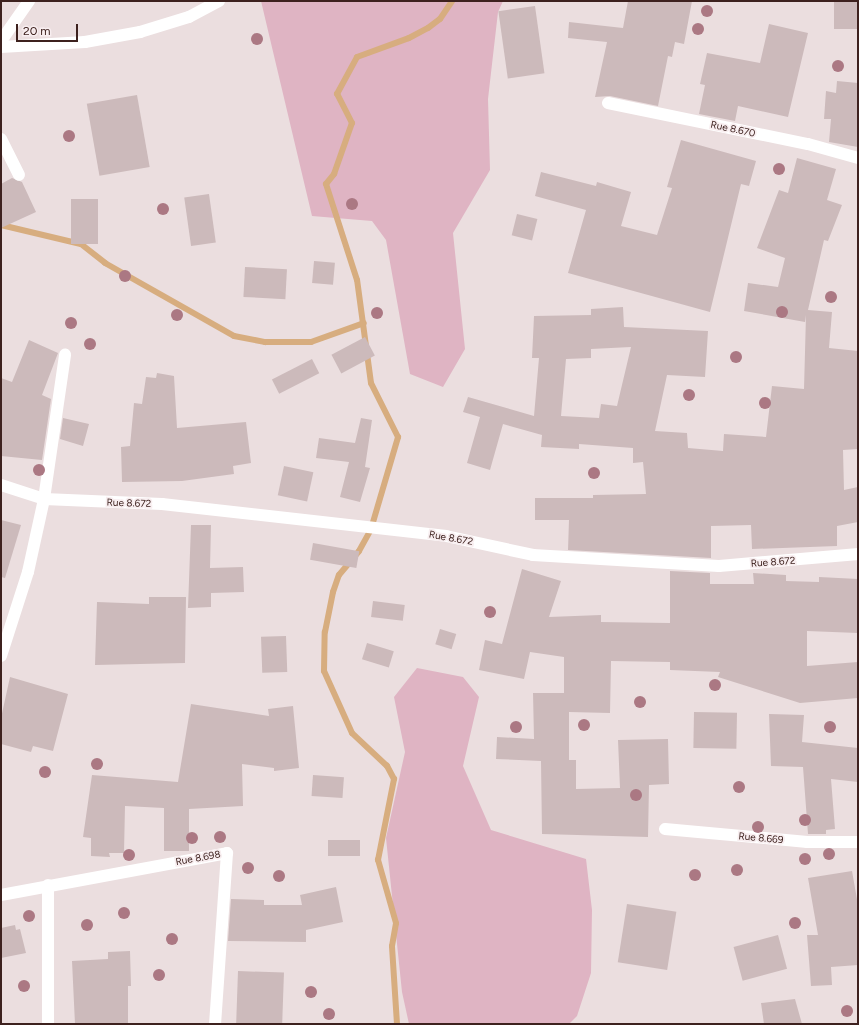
<!DOCTYPE html>
<html>
<head>
<meta charset="utf-8">
<style>
  body { margin:0 }
  #map { position:relative; width:859px; height:1025px; overflow:hidden; background:#ebdedf; font-family:Figtree,sans-serif }
  div>[style] { position:absolute }
  .green>* { inset:0; background:#dfb4c3 }
  .stream>* { height:6px; margin:-3px; padding:0 3px; transform-origin:3px; border-radius:3px; background:#d7ad7f }
  .building>* { inset:0; background:#ccbabb; transform-origin:0 0 }
  .minor>* { height:12px; margin:-6px; padding:0 6px; transform-origin:6px; border-radius:6px; background:#fff }
  .trees>* { width:12px; height:12px; margin:-6px; border-radius:50%; background:#ab7883 }
  span { translate:-50% -50%; white-space:nowrap; text-align:center; line-height:1.15; -webkit-text-stroke:3.5px #f8eef0; paint-order:stroke }
  .street-label { font-size:10px; color:#3d211e }
  .frame { position:absolute; inset:0; border:2px solid #3d211e; pointer-events:none }
  .scale { position:absolute; left:16px; top:24px; width:62px; height:18px; box-sizing:border-box; border:2px solid #3d211e; border-top:0; padding-left:5px; font-size:12px; line-height:14px; white-space:nowrap; color:#3d211e; -webkit-text-stroke:3px #f8eef0; paint-order:stroke }
</style>
</head>
<body>
<div id="map">
  <div class="green">
    <div style="clip-path:polygon(261px 1px,503px 1px,498px 12px,488px 99px,490px 170px,453px 233px,465px 349px,443px 387px,410px 374px,386px 240px,372px 221px,312px 216px)"></div>
    <div style="clip-path:polygon(417px 668px,463px 677px,479px 697px,463px 766px,491px 830px,586px 859px,592px 910px,591px 973px,577px 1016px,569px 1024px,409px 1024px,402px 992px,386px 838px,405px 752px,394px 697px)"></div>
  </div>
  <div class="stream">
    <div style="left:1px;top:225px;width:82px;rotate:13.4deg"></div>
    <div style="left:81px;top:244px;width:31px;rotate:38deg"></div>
    <div style="left:105px;top:263px;width:148px;rotate:29.5deg"></div>
    <div style="left:234px;top:336px;width:32px;rotate:11deg"></div>
    <div style="left:265px;top:342px;width:46px"></div>
    <div style="left:311px;top:342px;width:56px;rotate:-19.7deg"></div>
    <div style="left:397px;top:1024px;width:78px;rotate:-93.7deg"></div>
    <div style="left:392px;top:946px;width:23px;rotate:-80deg"></div>
    <div style="left:396px;top:923px;width:66px;rotate:-105.9deg"></div>
    <div style="left:378px;top:860px;width:83px;rotate:-78.8deg"></div>
    <div style="left:394px;top:779px;width:15px;rotate:-118deg"></div>
    <div style="left:387px;top:766px;width:48px;rotate:-136.7deg"></div>
    <div style="left:352px;top:733px;width:68px;rotate:-114.3deg"></div>
    <div style="left:324px;top:671px;width:39px;rotate:-89deg"></div>
    <div style="left:325px;top:632px;width:41px;rotate:-78.7deg"></div>
    <div style="left:333px;top:592px;width:18px;rotate:-71deg"></div>
    <div style="left:339px;top:575px;width:31px;rotate:-50deg"></div>
    <div style="left:359px;top:551px;width:25px;rotate:-61deg"></div>
    <div style="left:371px;top:529px;width:96px;rotate:-73.6deg"></div>
    <div style="left:398px;top:437px;width:60px;rotate:-116.6deg"></div>
    <div style="left:371px;top:383px;width:104px;rotate:-97.7deg"></div>
    <div style="left:357px;top:280px;width:101px;rotate:-107.9deg"></div>
    <div style="left:326px;top:184px;width:13px;rotate:-51deg"></div>
    <div style="left:334px;top:174px;width:54px;rotate:-70.6deg"></div>
    <div style="left:352px;top:123px;width:33px;rotate:-117deg"></div>
    <div style="left:337px;top:94px;width:42px;rotate:-61.6deg"></div>
    <div style="left:357px;top:57px;width:55px;rotate:-20.1deg"></div>
    <div style="left:409px;top:38px;width:21px;rotate:-28deg"></div>
    <div style="left:428px;top:28px;width:15px;rotate:-37deg"></div>
    <div style="left:440px;top:19px;width:22px;rotate:-56deg"></div>
  </div>
  <div class="building">
    <div style="clip-path:polygon(628px 1px,692px 1px,684px 44px,675px 42px,672px 57px,668px 56px,658px 106px,610px 96px,595px 97px,607px 42px,568px 38px,569px 22px,623px 28px)"></div>
    <div style="left:834px;top:1px;width:24px;height:28px"></div>
    <div style="left:535px;top:6px;width:68px;height:37px;rotate:82deg"></div>
    <div style="clip-path:polygon(769px 24px,808px 33px,788px 117px,738px 106px,735px 121px,699px 114px,705px 85px,700px 84px,707px 53px,760px 63px)"></div>
    <div style="clip-path:polygon(837px 81px,858px 83px,858px 147px,829px 142px,831px 119px,824px 119px,826px 91px,836px 93px)"></div>
    <div style="left:137px;top:95px;width:73px;height:51px;rotate:80deg"></div>
    <div style="clip-path:polygon(681px 140px,756px 161px,749px 186px,741px 184px,710px 312px,568px 273px,586px 210px,535px 196px,541px 172px,596px 186px,597px 182px,631px 192px,621px 226px,657px 235px,672px 188px,667px 187px)"></div>
    <div style="clip-path:polygon(evenodd,797px 158px,836px 169px,827px 200px,842px 205px,828px 241px,824px 240px,808px 310px,832px 312px,829px 348px,858px 351px,858px 449px,843px 450px,844px 490px,858px 487px,858px 522px,837px 526px,837px 546px,752px 549px,751px 525px,711px 526px,711px 558px,568px 550px,569px 520px,535px 520px,535px 498px,593px 498px,593px 495px,646px 494px,643px 462px,633px 463px,633px 448px,579px 444px,579px 449px,541px 447px,542px 435px,503px 424px,490px 470px,467px 463px,480px 417px,463px 412px,468px 397px,534px 416px,539px 358px,532px 358px,534px 316px,591px 315px,591px 309px,623px 307px,624px 327px,708px 331px,705px 377px,667px 375px,655px 431px,687px 433px,688px 448px,723px 451px,724px 434px,766px 437px,772px 386px,804px 389px,806px 315px,805px 322px,744px 311px,748px 283px,778px 287px,785px 258px,757px 248px,779px 190px,788px 193px,797px 158px,631px 347px,617px 406px,601px 404px,599px 418px,561px 416px,566px 359px,591px 358px,591px 349px,631px 347px)"></div>
    <div style="clip-path:polygon(12px 178px,22px 182px,36px 212px,1px 228px,1px 184px)"></div>
    <div style="left:209px;top:194px;width:49px;height:25px;rotate:82deg"></div>
    <div style="left:71px;top:199px;width:27px;height:45px"></div>
    <div style="left:517px;top:214px;width:21px;height:22px;rotate:14deg"></div>
    <div style="left:314px;top:261px;width:21px;height:22px;rotate:5deg"></div>
    <div style="left:245px;top:267px;width:42px;height:30px;rotate:3deg"></div>
    <div style="left:365px;top:337px;width:21px;height:38px;rotate:62deg"></div>
    <div style="clip-path:polygon(29px 340px,58px 353px,42px 395px,51px 399px,42px 460px,1px 456px,1px 378px,12px 382px)"></div>
    <div style="left:312px;top:359px;width:16px;height:45px;rotate:63deg"></div>
    <div style="clip-path:polygon(157px 373px,174px 376px,177px 428px,246px 422px,251px 463px,233px 466px,234px 474px,182px 481px,122px 482px,121px 447px,130px 446px,134px 403px,142px 404px,146px 377px,156px 378px)"></div>
    <div style="clip-path:polygon(63px 418px,89px 424px,83px 446px,60px 439px)"></div>
    <div style="clip-path:polygon(361px 418px,372px 420px,365px 467px,370px 468px,360px 502px,340px 497px,349px 462px,316px 458px,319px 438px,355px 443px)"></div>
    <div style="left:284px;top:466px;width:30px;height:30px;rotate:12deg"></div>
    <div style="clip-path:polygon(1px 520px,21px 525px,5px 578px,1px 577px)"></div>
    <div style="clip-path:polygon(191px 525px,211px 525px,210px 568px,243px 567px,244px 592px,211px 593px,211px 607px,188px 608px)"></div>
    <div style="left:313px;top:543px;width:47px;height:17px;rotate:10deg"></div>
    <div style="clip-path:polygon(522px 569px,561px 581px,549px 617px,601px 615px,601px 622px,670px 623px,670px 571px,710px 573px,710px 584px,754px 584px,753px 573px,786px 575px,786px 581px,819px 582px,819px 577px,858px 579px,858px 633px,807px 631px,807px 666px,858px 662px,858px 698px,800px 703px,718px 677px,720px 672px,670px 670px,670px 662px,611px 661px,610px 713px,569px 712px,569px 760px,576px 760px,576px 789px,620px 788px,618px 740px,668px 739px,669px 784px,649px 785px,648px 837px,542px 834px,541px 761px,496px 759px,497px 737px,534px 739px,533px 693px,564px 693px,564px 657px,530px 652px,524px 679px,479px 670px,485px 640px,502px 644px)"></div>
    <div style="clip-path:polygon(149px 597px,186px 597px,185px 663px,95px 665px,97px 602px,149px 604px)"></div>
    <div style="left:373px;top:601px;width:32px;height:16px;rotate:7deg"></div>
    <div style="left:440px;top:629px;width:17px;height:16px;rotate:17deg"></div>
    <div style="left:286px;top:636px;width:36px;height:25px;rotate:88deg"></div>
    <div style="left:367px;top:643px;width:28px;height:17px;rotate:17deg"></div>
    <div style="clip-path:polygon(10px 677px,68px 694px,53px 751px,33px 746px,31px 752px,1px 744px,1px 718px)"></div>
    <div style="clip-path:polygon(191px 704px,269px 716px,268px 709px,293px 706px,299px 768px,274px 771px,274px 768px,242px 764px,243px 806px,189px 809px,189px 851px,164px 851px,164px 808px,125px 806px,124px 853px,109px 853px,110px 857px,91px 856px,91px 838px,83px 837px,92px 775px,178px 782px)"></div>
    <div style="left:694px;top:712px;width:43px;height:36px;rotate:1deg"></div>
    <div style="clip-path:polygon(769px 714px,804px 715px,802px 742px,858px 748px,858px 782px,831px 779px,835px 829px,826px 830px,826px 834px,808px 834px,803px 767px,771px 766px)"></div>
    <div style="left:313px;top:775px;width:31px;height:21px;rotate:4deg"></div>
    <div style="left:360px;top:840px;width:16px;height:32px;rotate:90deg"></div>
    <div style="clip-path:polygon(852px 871px,858px 905px,858px 965px,831px 967px,832px 985px,811px 986px,807px 935px,818px 935px,808px 878px)"></div>
    <div style="clip-path:polygon(336px 887px,343px 922px,306px 930px,306px 942px,228px 941px,231px 899px,264px 900px,264px 905px,302px 905px,300px 895px)"></div>
    <div style="left:627px;top:904px;width:50px;height:59px;rotate:9deg"></div>
    <div style="clip-path:polygon(15px 925px,16px 930px,20px 929px,26px 953px,1px 958px,1px 928px)"></div>
    <div style="left:778px;top:935px;width:35px;height:46px;rotate:75deg"></div>
    <div style="clip-path:polygon(130px 951px,131px 986px,128px 986px,128px 1024px,75px 1024px,72px 961px,108px 959px,108px 952px)"></div>
    <div style="left:238px;top:971px;width:46px;height:53px;rotate:2deg"></div>
    <div style="clip-path:polygon(795px 999px,802px 1024px,764px 1024px,761px 1003px)"></div>
  </div>
  <div class="minor">
    <div style="left:1px;top:41px;width:49px;rotate:-55deg"></div>
    <div style="left:1px;top:47px;width:84px;rotate:-3.4deg"></div>
    <div style="left:85px;top:42px;width:56px;rotate:-10.3deg"></div>
    <div style="left:140px;top:32px;width:51px;rotate:-17deg"></div>
    <div style="left:189px;top:17px;width:34px;rotate:-28deg"></div>
    <div style="left:608px;top:103px;width:204px;rotate:11.6deg"></div>
    <div style="left:808px;top:144px;width:52px;rotate:15.6deg"></div>
    <div style="left:1px;top:139px;width:40px;rotate:63.4deg"></div>
    <div style="left:1px;top:485px;width:45px;rotate:18deg"></div>
    <div style="left:44px;top:499px;width:118px;rotate:2.4deg"></div>
    <div style="left:162px;top:504px;width:286px;rotate:6.4deg"></div>
    <div style="left:446px;top:536px;width:89px;rotate:12.3deg"></div>
    <div style="left:533px;top:555px;width:186px;rotate:3.4deg"></div>
    <div style="left:719px;top:566px;width:140px;rotate:-4.9deg"></div>
    <div style="left:1px;top:656px;width:88px;rotate:-72.2deg"></div>
    <div style="left:28px;top:572px;width:75px;rotate:-77.6deg"></div>
    <div style="left:44px;top:499px;width:146px;rotate:-81.7deg"></div>
    <div style="left:665px;top:829px;width:143px;rotate:5.2deg"></div>
    <div style="left:807px;top:842px;width:51px"></div>
    <div style="left:1px;top:895px;width:230px;rotate:-10.5deg"></div>
    <div style="left:227px;top:853px;width:171px;rotate:94deg"></div>
    <div style="left:48px;top:1024px;width:139px;rotate:-90deg"></div>
  </div>
  <div class="trees">
    <div style="left:707px;top:11px"></div>
    <div style="left:698px;top:29px"></div>
    <div style="left:257px;top:39px"></div>
    <div style="left:838px;top:66px"></div>
    <div style="left:69px;top:136px"></div>
    <div style="left:779px;top:169px"></div>
    <div style="left:352px;top:204px"></div>
    <div style="left:163px;top:209px"></div>
    <div style="left:125px;top:276px"></div>
    <div style="left:831px;top:297px"></div>
    <div style="left:782px;top:312px"></div>
    <div style="left:377px;top:313px"></div>
    <div style="left:177px;top:315px"></div>
    <div style="left:71px;top:323px"></div>
    <div style="left:90px;top:344px"></div>
    <div style="left:736px;top:357px"></div>
    <div style="left:689px;top:395px"></div>
    <div style="left:765px;top:403px"></div>
    <div style="left:39px;top:470px"></div>
    <div style="left:594px;top:473px"></div>
    <div style="left:490px;top:612px"></div>
    <div style="left:715px;top:685px"></div>
    <div style="left:640px;top:702px"></div>
    <div style="left:584px;top:725px"></div>
    <div style="left:516px;top:727px"></div>
    <div style="left:830px;top:727px"></div>
    <div style="left:97px;top:764px"></div>
    <div style="left:45px;top:772px"></div>
    <div style="left:739px;top:787px"></div>
    <div style="left:636px;top:795px"></div>
    <div style="left:805px;top:820px"></div>
    <div style="left:758px;top:827px"></div>
    <div style="left:220px;top:837px"></div>
    <div style="left:192px;top:838px"></div>
    <div style="left:829px;top:854px"></div>
    <div style="left:129px;top:855px"></div>
    <div style="left:805px;top:859px"></div>
    <div style="left:248px;top:868px"></div>
    <div style="left:737px;top:870px"></div>
    <div style="left:695px;top:875px"></div>
    <div style="left:279px;top:876px"></div>
    <div style="left:124px;top:913px"></div>
    <div style="left:29px;top:916px"></div>
    <div style="left:795px;top:923px"></div>
    <div style="left:87px;top:925px"></div>
    <div style="left:172px;top:939px"></div>
    <div style="left:159px;top:975px"></div>
    <div style="left:24px;top:986px"></div>
    <div style="left:311px;top:992px"></div>
    <div style="left:847px;top:1011px"></div>
    <div style="left:329px;top:1014px"></div>
  </div>
  <div class="street-label">
    <span style="left:733px;top:129px;rotate:12deg">Rue 8.670</span>
    <span style="left:129px;top:503px;rotate:2deg">Rue 8.672</span>
    <span style="left:451px;top:538px;rotate:10deg">Rue 8.672</span>
    <span style="left:773px;top:562px;rotate:-4deg">Rue 8.672</span>
    <span style="left:761px;top:838px;rotate:5deg">Rue 8.669</span>
    <span style="left:198px;top:858px;rotate:-10deg">Rue 8.698</span>
  </div>
  <div class="frame"></div>
  <div class="scale">20 m</div>
</div>
</body>
</html>
